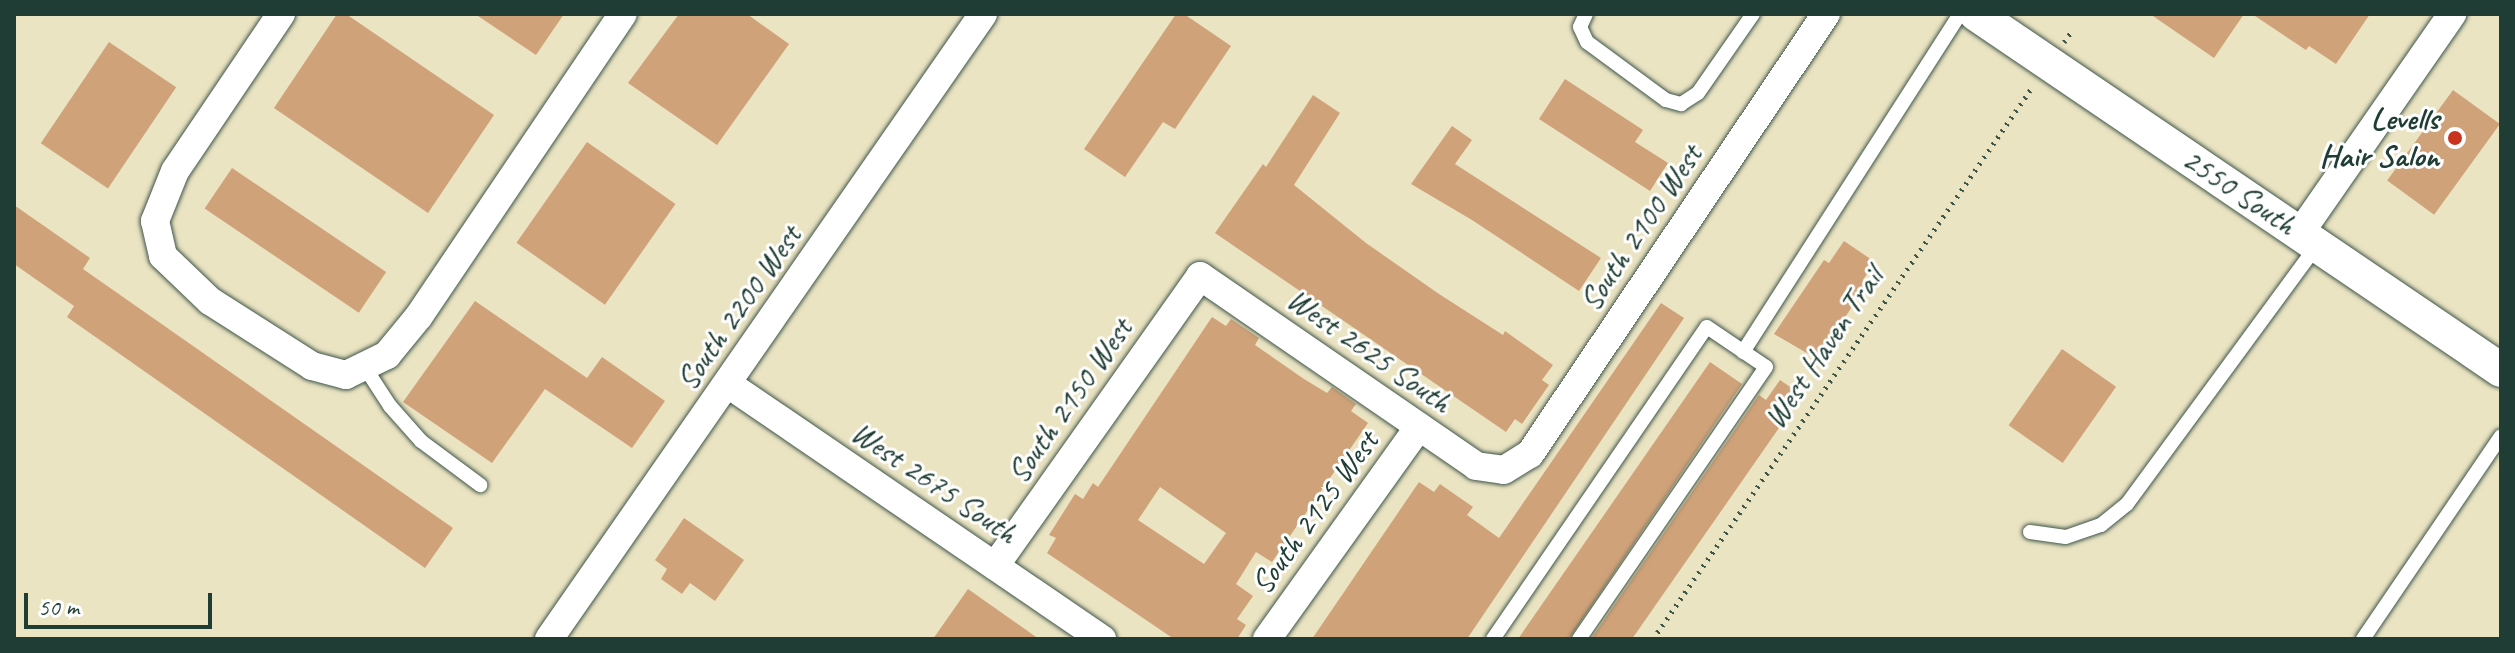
<!DOCTYPE html>
<html>
<head>
<meta charset="utf-8">
<style>
  body { margin:0 }
  #map { position:relative; width:2515px; height:653px; overflow:hidden; background:#ebe4c3; font-family:Caveat,sans-serif }
  div>[style] { position:absolute }
  .building>* { inset:0; background:#cfa27a; transform-origin:0 0 }
  .path>* { height:5px; margin-top:-2.5px; transform-origin:0; background:repeating-linear-gradient(90deg,#3e5649 0 2px,transparent 0 8px) }
  .roads { filter:drop-shadow(0 0 2px #3e5649) drop-shadow(0 0 2px #3e5649) }
  .service>* { height:14px; margin:-7px; padding:0 7px; transform-origin:7px; border-radius:7px; background:#fff }
  .minor>* { height:28px; margin:-14px; padding:0 14px; transform-origin:14px; border-radius:14px; background:#fff }
  .tertiary>* { height:34px; margin:-17px; padding:0 17px; transform-origin:17px; border-radius:17px; background:#fff }
  .dots>* { width:22px; height:22px; translate:-50% -50%; box-sizing:border-box; border:4px solid #fff; border-radius:50% }
  span { translate:-50% -50%; white-space:nowrap; text-align:center; line-height:1.15; -webkit-text-stroke:6px #fff; paint-order:stroke }
  .poi-label { font-size:32px; color:#1f3d34; font-weight:700 }
  .right { translate:-100% -50%; text-align:right }
  .street-label { font-size:32px; color:#1f3d34 }
  .frame { position:absolute; inset:0; border:16px solid #1f3d34; pointer-events:none }
  .scale { position:absolute; left:24px; top:593px; width:188px; height:36px; box-sizing:border-box; border:4px solid #1f3d34; border-top:0; padding-left:10px; font-size:24px; line-height:28px; white-space:nowrap; color:#1f3d34; -webkit-text-stroke:6px #fff; paint-order:stroke }
</style>
</head>
<body>
<div id="map">
  <div class="building">
    <div style="clip-path:polygon(337px 14px,346px 14px,494px 115px,428px 213px,274px 108px)"></div>
    <div style="clip-path:polygon(475px 14px,564px 14px,536px 55px)"></div>
    <div style="clip-path:polygon(679px 14px,747px 14px,789px 44px,717px 145px,628px 83px)"></div>
    <div style="clip-path:polygon(1176px 14px,1184px 14px,1231px 46px,1175px 129px,1163px 122px,1125px 177px,1084px 149px)"></div>
    <div style="clip-path:polygon(2150px 14px,2244px 14px,2214px 58px)"></div>
    <div style="clip-path:polygon(2252px 14px,2370px 14px,2336px 64px,2309px 46px,2306px 50px)"></div>
    <div style="left:109px;top:42px;width:81px;height:122px;rotate:34deg"></div>
    <div style="clip-path:polygon(1565px 79px,1643px 130px,1635px 142px,1668px 163px,1650px 191px,1539px 119px)"></div>
    <div style="left:2453px;top:90px;width:58px;height:112px;rotate:36deg"></div>
    <div style="clip-path:polygon(1313px 95px,1340px 113px,1294px 185px,1366px 243px,1439px 294px,1503px 335px,1505px 331px,1553px 365px,1542px 380px,1549px 385px,1522px 424px,1515px 419px,1506px 432px,1215px 233px,1263px 164px,1266px 167px)"></div>
    <div style="clip-path:polygon(1452px 126px,1472px 140px,1455px 164px,1601px 258px,1579px 291px,1472px 220px,1411px 184px)"></div>
    <div style="left:587px;top:142px;width:108px;height:123px;rotate:35deg"></div>
    <div style="left:232px;top:168px;width:186px;height:49px;rotate:34deg"></div>
    <div style="clip-path:polygon(14px 205px,90px 258px,83px 269px,453px 528px,425px 568px,67px 317px,74px 306px,14px 264px)"></div>
    <div style="clip-path:polygon(1844px 241px,1875px 262px,1863px 280px,1868px 283px,1817px 359px,1774px 334px,1824px 260px,1829px 263px)"></div>
    <div style="clip-path:polygon(475px 301px,587px 378px,602px 357px,665px 401px,632px 448px,545px 389px,492px 463px,403px 402px)"></div>
    <div style="clip-path:polygon(1661px 303px,1684px 318px,1467px 639px,1312px 639px,1419px 482px,1434px 492px,1440px 484px,1473px 507px,1467px 515px,1499px 538px)"></div>
    <div style="clip-path:polygon(evenodd,1212px 317px,1226px 326px,1231px 319px,1259px 338px,1255px 345px,1304px 379px,1327px 393px,1332px 387px,1356px 404px,1351px 411px,1368px 423px,1272px 562px,1256px 552px,1236px 584px,1253px 596px,1237px 619px,1246px 625px,1237px 639px,1174px 639px,1047px 553px,1056px 538px,1049px 535px,1075px 494px,1083px 499px,1093px 483px,1098px 487px,1212px 317px,1160px 487px,1226px 533px,1204px 564px,1138px 520px,1160px 487px)"></div>
    <div style="left:2062px;top:349px;width:66px;height:93px;rotate:35deg"></div>
    <div style="clip-path:polygon(1710px 362px,1742px 384px,1569px 639px,1518px 639px)"></div>
    <div style="clip-path:polygon(1780px 380px,1802px 395px,1632px 639px,1591px 639px,1759px 395px,1766px 400px)"></div>
    <div style="clip-path:polygon(684px 518px,744px 560px,715px 601px,690px 583px,682px 594px,661px 579px,667px 569px,655px 560px)"></div>
    <div style="clip-path:polygon(968px 589px,1039px 639px,933px 639px)"></div>
  </div>
  <div class="path">
    <div style="left:2064px;top:42px;width:14px;rotate:-54deg"></div>
    <div style="left:1653px;top:639px;width:671px;rotate:-55.5deg"></div>
  </div>
  <div class="roads">
    <div class="service">
      <div style="left:1586px;top:14px;width:14px;rotate:115deg"></div>
      <div style="left:1580px;top:27px;width:17px;rotate:65deg"></div>
      <div style="left:1587px;top:42px;width:98px;rotate:36.3deg"></div>
      <div style="left:1666px;top:100px;width:16px;rotate:15deg"></div>
      <div style="left:1681px;top:104px;width:20px;rotate:-33deg"></div>
      <div style="left:1698px;top:93px;width:96px;rotate:-55.2deg"></div>
      <div style="left:1743px;top:352px;width:402px;rotate:-57.3deg"></div>
      <div style="left:364px;top:366px;width:48px;rotate:57deg"></div>
      <div style="left:390px;top:406px;width:47px;rotate:48.5deg"></div>
      <div style="left:421px;top:441px;width:74px;rotate:36.7deg"></div>
      <div style="left:2030px;top:532px;width:36px;rotate:8deg"></div>
      <div style="left:2066px;top:537px;width:37px;rotate:-19deg"></div>
      <div style="left:2101px;top:525px;width:33px;rotate:-39deg"></div>
      <div style="left:2127px;top:504px;width:321px;rotate:-53.7deg"></div>
      <div style="left:1493px;top:639px;width:378px;rotate:-55.6deg"></div>
      <div style="left:1707px;top:327px;width:71px;rotate:34.1deg"></div>
      <div style="left:1766px;top:367px;width:330px;rotate:124.5deg"></div>
      <div style="left:2363px;top:639px;width:245px;rotate:-55.8deg"></div>
    </div>
    <div class="minor">
      <div style="left:281px;top:14px;width:189px;rotate:124deg"></div>
      <div style="left:175px;top:171px;width:54px;rotate:111.8deg"></div>
      <div style="left:155px;top:221px;width:36px;rotate:77deg"></div>
      <div style="left:163px;top:256px;width:65px;rotate:43.8deg"></div>
      <div style="left:210px;top:301px;width:121px;rotate:32.5deg"></div>
      <div style="left:312px;top:366px;width:35px;rotate:15deg"></div>
      <div style="left:346px;top:375px;width:46px;rotate:-26deg"></div>
      <div style="left:387px;top:355px;width:50px;rotate:-50.6deg"></div>
      <div style="left:419px;top:316px;width:364px;rotate:-56deg"></div>
      <div style="left:2300px;top:233px;width:267px;rotate:-55.2deg"></div>
      <div style="left:728px;top:384px;width:453px;rotate:34.3deg"></div>
      <div style="left:995px;top:566px;width:355px;rotate:-54.7deg"></div>
      <div style="left:1200px;top:276px;width:335px;rotate:34.5deg"></div>
      <div style="left:1476px;top:466px;width:28px;rotate:8deg"></div>
      <div style="left:1504px;top:470px;width:31px;rotate:-32deg"></div>
      <div style="left:1530px;top:454px;width:530px;rotate:-56.07deg"></div>
      <div style="left:549px;top:639px;width:761px;rotate:-55.22deg"></div>
      <div style="left:1267px;top:639px;width:261px;rotate:-54.4deg"></div>
    </div>
    <div class="tertiary">
      <div style="left:1976px;top:14px;width:634px;rotate:34.14deg"></div>
    </div>
  </div>
  <div class="dots">
    <div style="left:2455px;top:138px;background:#c8321e"></div>
  </div>
  <div class="poi-label">
    <span class="right" style="left:2439px;top:138px">Levells<br>Hair Salon</span>
  </div>
  <div class="street-label">
    <span style="left:2239px;top:192px;rotate:34deg">2550 South</span>
    <span style="left:1641px;top:228px;rotate:-56deg">South 2100 West</span>
    <span style="left:739px;top:308px;rotate:-55deg">South 2200 West</span>
    <span style="left:1824px;top:348px;rotate:-56deg">West Haven Trail</span>
    <span style="left:1369px;top:351px;rotate:35deg">West 2625 South</span>
    <span style="left:1070px;top:401px;rotate:-55deg">South 2150 West</span>
    <span style="left:934px;top:483px;rotate:34deg">West 2675 South</span>
    <span style="left:1315px;top:513px;rotate:-54deg">South 2125 West</span>
  </div>
  <div class="frame"></div>
  <div class="scale">50 m</div>
</div>
</body>
</html>
